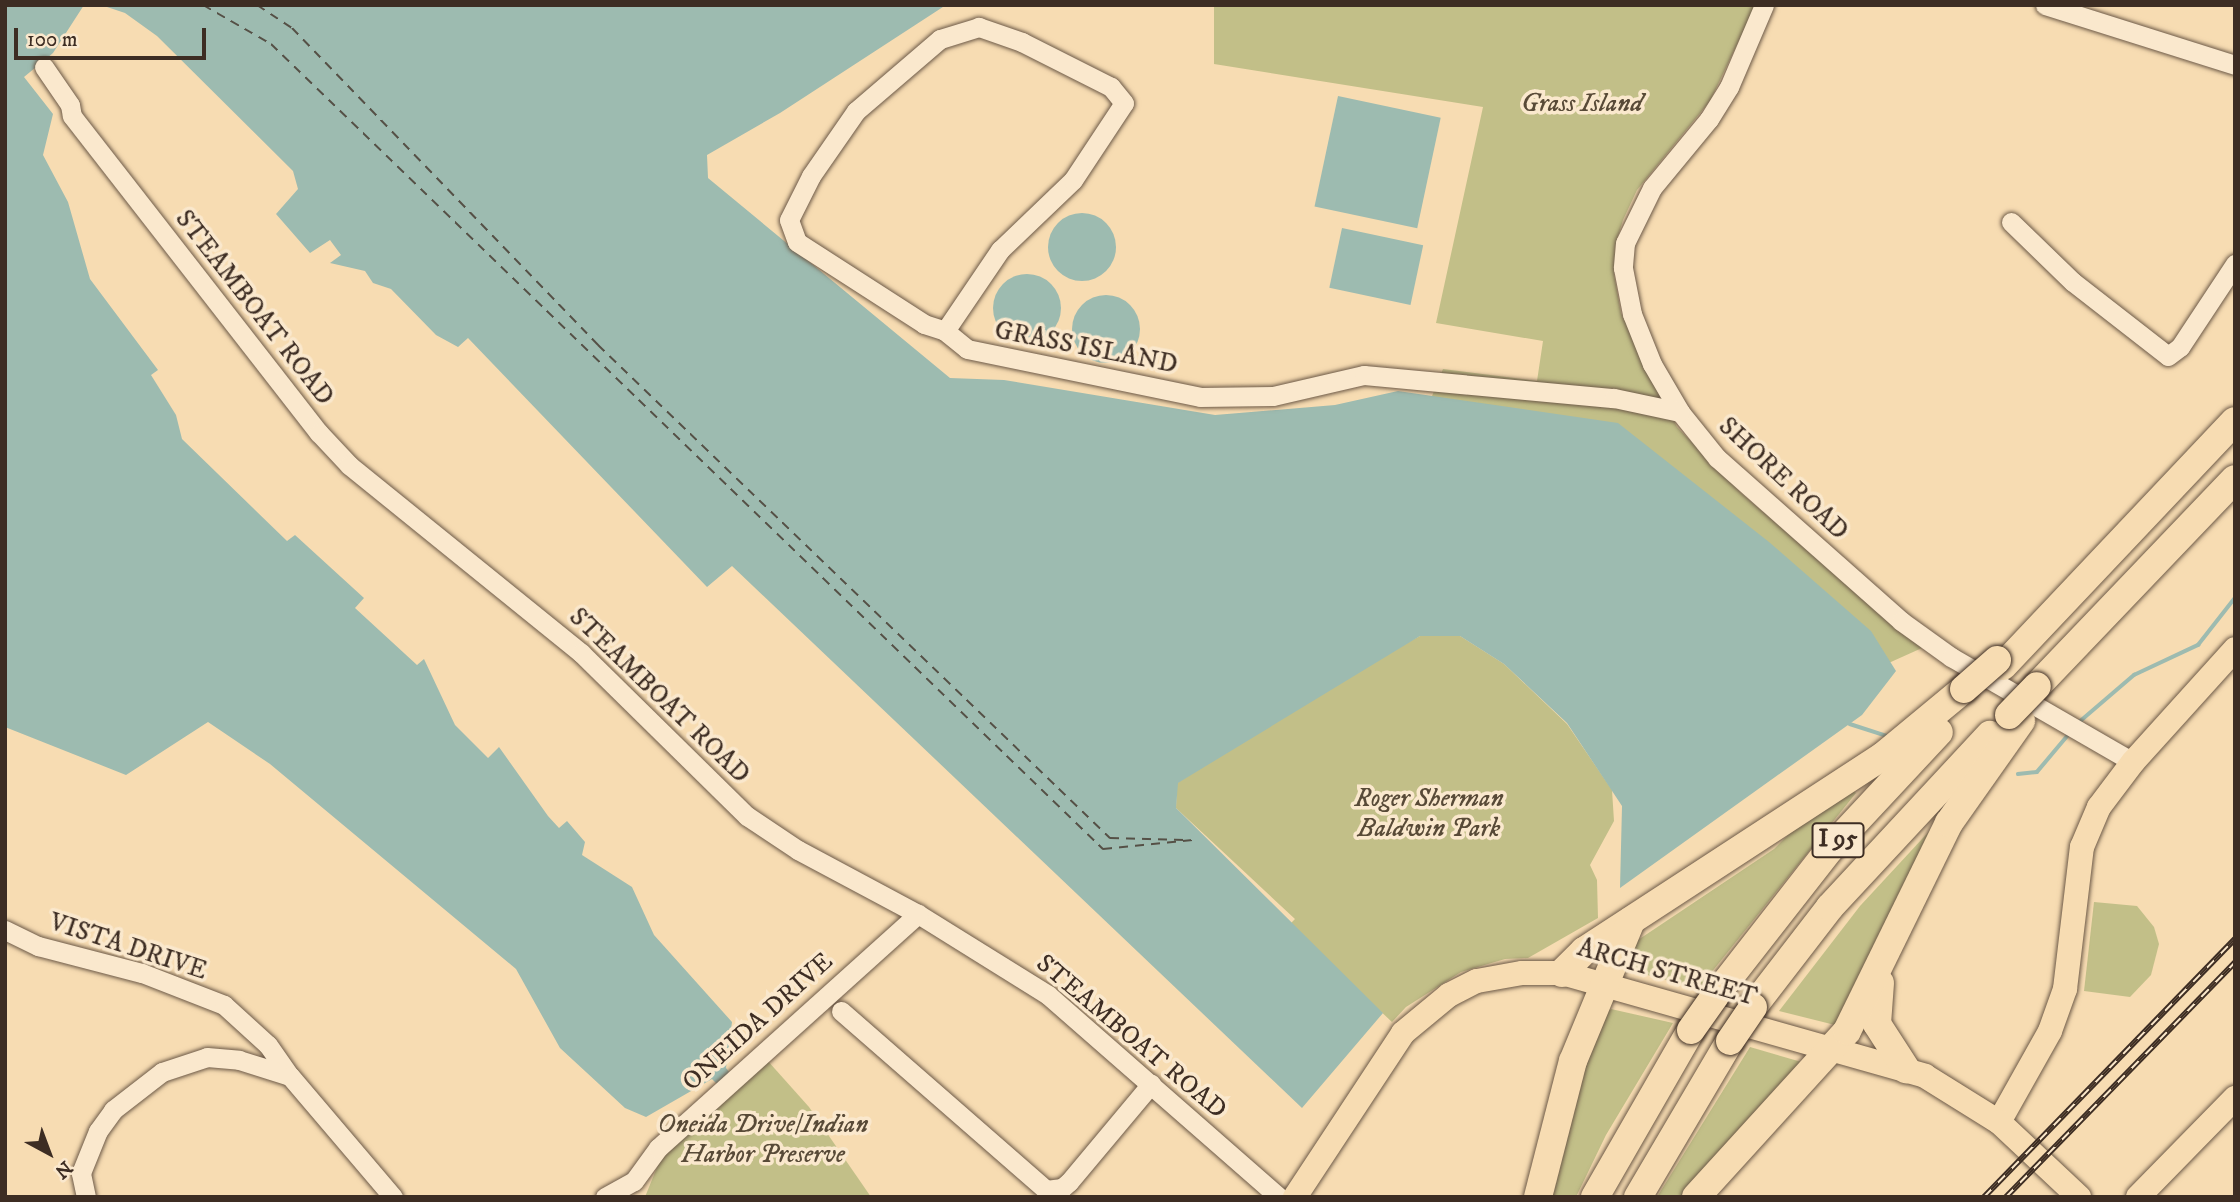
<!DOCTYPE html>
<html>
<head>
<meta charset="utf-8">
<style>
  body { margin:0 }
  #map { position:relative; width:2240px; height:1202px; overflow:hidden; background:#f7dcb2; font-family:"IM FELL DW Pica",serif }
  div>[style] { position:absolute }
  .green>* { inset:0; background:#c2bf88 }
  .water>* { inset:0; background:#9dbbb0; transform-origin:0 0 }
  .round { border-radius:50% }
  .stream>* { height:3.5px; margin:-1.75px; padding:0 1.75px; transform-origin:1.75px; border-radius:1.75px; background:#9dbbb0 }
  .ferry>* { height:2px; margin-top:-1px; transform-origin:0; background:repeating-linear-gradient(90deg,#555046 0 9px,transparent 0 16px) }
  .roads { filter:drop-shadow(0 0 2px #6c5947) drop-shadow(0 0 2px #6c5947) }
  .minor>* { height:19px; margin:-9.5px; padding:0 9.5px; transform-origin:9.5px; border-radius:9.5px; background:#fae8cd }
  .major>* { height:24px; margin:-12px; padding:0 12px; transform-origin:12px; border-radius:12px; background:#f7dcb2 }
  .highway>* { height:28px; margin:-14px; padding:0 14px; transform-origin:14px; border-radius:14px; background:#f7dcb2 }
  .rail>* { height:6px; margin-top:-3px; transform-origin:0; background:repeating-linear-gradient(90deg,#fae8cd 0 10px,#3d2d23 0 20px); box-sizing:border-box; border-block:2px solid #3d2d23 }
  .bridges { filter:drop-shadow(0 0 2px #3d2d23) drop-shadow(0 0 2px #3d2d23) }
  .highway-bridge>* { height:28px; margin:-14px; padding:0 14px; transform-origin:14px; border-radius:14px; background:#f7dcb2 }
  span { translate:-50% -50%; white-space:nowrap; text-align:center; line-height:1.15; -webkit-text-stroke:7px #fae8cd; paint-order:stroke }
  .shield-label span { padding:2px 5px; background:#fae8cd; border:2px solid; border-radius:5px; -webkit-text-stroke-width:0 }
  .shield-label { font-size:24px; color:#3d2d23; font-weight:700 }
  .park-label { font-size:26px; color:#584a37; font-style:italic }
  .street-label { font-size:26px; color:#3d2d23 }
  .frame { position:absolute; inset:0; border:7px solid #3d2d23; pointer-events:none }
  .north { position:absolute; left:14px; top:1118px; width:70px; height:70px; -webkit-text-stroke:5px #fae8cd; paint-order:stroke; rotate:139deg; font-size:19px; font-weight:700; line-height:28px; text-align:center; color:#3d2d23 }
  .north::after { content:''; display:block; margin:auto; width:24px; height:32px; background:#3d2d23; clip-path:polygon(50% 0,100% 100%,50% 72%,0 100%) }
  .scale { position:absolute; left:14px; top:28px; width:192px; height:32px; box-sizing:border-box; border:4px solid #3d2d23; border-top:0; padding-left:9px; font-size:21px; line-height:24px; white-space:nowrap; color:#3d2d23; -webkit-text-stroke:5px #fae8cd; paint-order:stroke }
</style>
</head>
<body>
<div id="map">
  <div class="green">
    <div style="clip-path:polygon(1214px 5px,1756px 5px,1710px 101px,1637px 190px,1623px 220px,1615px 246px,1614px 274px,1621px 313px,1677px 427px,1741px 493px,1922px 648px,1882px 666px,1430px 401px,1443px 369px,1537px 381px,1543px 341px,1436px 323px,1483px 107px,1214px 64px)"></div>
    <div style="clip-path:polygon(1440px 635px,1460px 636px,1504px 664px,1567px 724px,1612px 790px,1614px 821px,1590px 865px,1597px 880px,1598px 918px,1528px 958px,1505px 959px,1461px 972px,1406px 1007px,1392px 1022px,1289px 925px,1295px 919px,1176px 808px,1177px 783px,1356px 670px,1420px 636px)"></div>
    <div style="clip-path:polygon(1851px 788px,1856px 793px,1698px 989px,1640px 973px,1631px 965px,1628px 960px,1632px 944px,1774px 849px,1801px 822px)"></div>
    <div style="clip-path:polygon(1947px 812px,1839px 1026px,1779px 1011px,1860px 906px)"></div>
    <div style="clip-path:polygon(2094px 902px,2137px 906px,2154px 927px,2159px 944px,2151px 975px,2130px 997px,2084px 991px)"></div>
    <div style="clip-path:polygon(1611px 1009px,1673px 1023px,1606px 1135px,1576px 1197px,1548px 1197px,1598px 1018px)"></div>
    <div style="clip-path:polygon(1750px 1047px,1805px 1063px,1684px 1197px,1657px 1197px)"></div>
    <div style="clip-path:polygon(767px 1060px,809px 1107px,871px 1197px,645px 1197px,660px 1160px)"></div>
  </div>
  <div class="water">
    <div style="clip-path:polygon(5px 5px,84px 5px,53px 53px,24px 77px,53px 114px,43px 155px,68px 202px,90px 279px,158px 370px,151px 375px,176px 415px,182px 439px,287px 541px,295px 535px,364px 598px,355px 608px,417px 665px,424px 659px,455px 725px,488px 758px,499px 747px,548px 816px,559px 828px,567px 821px,585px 842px,582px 855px,632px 887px,654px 935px,732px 1022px,726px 1068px,730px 1073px,717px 1084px,712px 1079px,646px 1117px,625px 1108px,560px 1048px,516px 969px,270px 764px,208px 722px,126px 775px,5px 727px)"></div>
    <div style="clip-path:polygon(101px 5px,946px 5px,780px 113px,707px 155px,708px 178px,950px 378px,1004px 380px,1215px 415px,1335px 405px,1398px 391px,1618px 423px,1769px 542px,1871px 631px,1896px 671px,1862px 715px,1620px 888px,1622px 806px,1567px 723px,1504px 664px,1460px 636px,1420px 636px,1178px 783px,1176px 808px,1383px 1013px,1302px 1108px,732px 566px,707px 587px,468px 338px,458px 347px,436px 335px,391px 289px,373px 283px,365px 271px,330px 263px,341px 255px,330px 240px,310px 253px,276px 214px,298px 189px,293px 171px,157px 36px,125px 13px)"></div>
    <div style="left:1338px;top:96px;width:105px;height:113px;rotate:12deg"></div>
    <div class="round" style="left:1048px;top:213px;width:68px;height:68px"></div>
    <div style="left:1342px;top:228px;width:83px;height:61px;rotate:12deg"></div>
    <div class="round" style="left:993px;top:274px;width:68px;height:68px"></div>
    <div class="round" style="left:1072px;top:295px;width:68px;height:68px"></div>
  </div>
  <div class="stream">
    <div style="left:2078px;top:723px;width:74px;rotate:-40.6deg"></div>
    <div style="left:2134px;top:675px;width:71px;rotate:-25.1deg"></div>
    <div style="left:2198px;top:645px;width:60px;rotate:-51.8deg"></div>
    <div style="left:1850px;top:724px;width:39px;rotate:18deg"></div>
    <div style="left:2018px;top:774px;width:19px;rotate:-6deg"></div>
    <div style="left:2037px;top:772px;width:50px;rotate:-49.9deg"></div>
  </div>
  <div class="ferry">
    <div style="left:203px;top:5px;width:78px;rotate:29.8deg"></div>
    <div style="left:271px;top:44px;width:1158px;rotate:44.06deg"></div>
    <div style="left:1103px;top:849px;width:90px;rotate:-5.7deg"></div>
    <div style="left:257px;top:5px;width:42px;rotate:33.3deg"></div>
    <div style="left:292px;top:28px;width:441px;rotate:46deg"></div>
    <div style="left:598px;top:345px;width:711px;rotate:43.92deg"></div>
    <div style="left:1110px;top:838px;width:75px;rotate:1.5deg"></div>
  </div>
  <div class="roads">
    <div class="minor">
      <div style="left:1764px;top:5px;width:89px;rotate:113.1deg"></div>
      <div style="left:1729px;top:87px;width:38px;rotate:122deg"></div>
      <div style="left:1709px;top:119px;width:89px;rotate:129.6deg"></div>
      <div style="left:1652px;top:188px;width:61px;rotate:116.1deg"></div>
      <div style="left:1625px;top:243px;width:25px;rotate:95deg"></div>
      <div style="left:1623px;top:268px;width:47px;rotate:78.9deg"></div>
      <div style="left:1632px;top:314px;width:54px;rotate:68.2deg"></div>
      <div style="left:1652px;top:364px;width:56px;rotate:59.7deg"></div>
      <div style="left:1680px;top:412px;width:59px;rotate:51.2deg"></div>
      <div style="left:1717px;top:458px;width:246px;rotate:41.5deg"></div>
      <div style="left:1901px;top:621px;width:62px;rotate:35.8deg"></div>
      <div style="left:1951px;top:657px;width:210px;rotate:30deg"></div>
      <div style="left:2045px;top:5px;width:199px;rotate:17.5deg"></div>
      <div style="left:44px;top:67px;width:46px;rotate:55.6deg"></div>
      <div style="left:70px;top:105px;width:11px;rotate:80deg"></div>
      <div style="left:72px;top:116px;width:402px;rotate:52.1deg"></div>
      <div style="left:319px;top:433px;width:44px;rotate:46.8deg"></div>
      <div style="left:349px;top:465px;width:299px;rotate:39deg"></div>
      <div style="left:581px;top:653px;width:233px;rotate:44.5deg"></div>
      <div style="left:747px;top:816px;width:61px;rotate:33.7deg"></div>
      <div style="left:798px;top:850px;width:136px;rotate:28.1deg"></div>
      <div style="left:918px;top:914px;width:153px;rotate:31.9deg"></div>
      <div style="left:1048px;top:995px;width:307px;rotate:41.2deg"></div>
      <div style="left:2011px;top:222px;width:86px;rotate:44.1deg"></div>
      <div style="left:2073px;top:282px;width:120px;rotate:37.9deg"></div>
      <div style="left:2168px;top:356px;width:15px;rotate:-37deg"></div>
      <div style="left:2180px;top:347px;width:100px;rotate:-56.5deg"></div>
      <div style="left:945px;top:331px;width:98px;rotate:-55.8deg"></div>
      <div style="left:1000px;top:250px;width:101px;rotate:-43.8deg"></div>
      <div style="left:1073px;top:180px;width:92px;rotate:-56.5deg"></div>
      <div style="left:1124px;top:103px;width:21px;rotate:-129deg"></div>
      <div style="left:1111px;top:87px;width:100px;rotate:-153.2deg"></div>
      <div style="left:1022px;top:42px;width:46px;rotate:-160.8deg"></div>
      <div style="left:979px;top:27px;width:41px;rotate:162.9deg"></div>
      <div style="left:940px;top:39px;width:111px;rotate:139.4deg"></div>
      <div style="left:856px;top:111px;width:79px;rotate:124.7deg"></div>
      <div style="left:811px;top:176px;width:49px;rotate:116.6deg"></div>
      <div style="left:789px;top:220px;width:23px;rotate:70deg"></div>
      <div style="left:797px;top:242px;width:151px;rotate:32.8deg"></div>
      <div style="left:924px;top:324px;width:22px;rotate:18deg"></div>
      <div style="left:945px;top:331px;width:28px;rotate:39deg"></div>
      <div style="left:967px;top:349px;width:238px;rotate:11.6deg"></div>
      <div style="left:1200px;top:397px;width:73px;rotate:-0.8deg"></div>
      <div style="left:1273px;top:396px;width:93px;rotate:-13deg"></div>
      <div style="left:1364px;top:375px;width:251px;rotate:5.3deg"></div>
      <div style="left:1614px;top:398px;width:67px;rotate:12deg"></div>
      <div style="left:5px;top:930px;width:37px;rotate:26deg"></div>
      <div style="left:38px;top:946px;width:107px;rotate:14.6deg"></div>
      <div style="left:142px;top:973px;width:88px;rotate:21.3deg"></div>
      <div style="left:224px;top:1005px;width:59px;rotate:42.3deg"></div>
      <div style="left:268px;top:1045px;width:38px;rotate:55deg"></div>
      <div style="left:841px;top:1011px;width:272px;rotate:41.1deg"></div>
      <div style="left:1046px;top:1190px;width:16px;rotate:-7deg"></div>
      <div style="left:1062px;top:1188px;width:9px;rotate:-41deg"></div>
      <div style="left:1069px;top:1182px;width:128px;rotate:-50.1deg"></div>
      <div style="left:86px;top:1197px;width:25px;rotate:-102deg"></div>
      <div style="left:81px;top:1173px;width:45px;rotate:-68deg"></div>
      <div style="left:98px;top:1131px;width:26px;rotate:-54deg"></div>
      <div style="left:113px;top:1110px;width:62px;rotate:-37.8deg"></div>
      <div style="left:162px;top:1072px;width:47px;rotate:-18.4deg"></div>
      <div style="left:207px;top:1057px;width:32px;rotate:5deg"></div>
      <div style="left:239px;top:1060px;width:53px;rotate:17.4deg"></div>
      <div style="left:290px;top:1076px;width:159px;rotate:49.6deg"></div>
      <div style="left:605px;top:1197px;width:33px;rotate:-29deg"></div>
      <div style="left:634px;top:1181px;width:41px;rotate:-54deg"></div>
      <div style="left:658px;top:1148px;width:350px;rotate:-42deg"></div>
    </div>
    <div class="major">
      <div style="left:1999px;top:1122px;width:104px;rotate:-60.7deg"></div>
      <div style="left:2050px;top:1031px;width:45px;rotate:-70.3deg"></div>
      <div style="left:2065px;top:989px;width:143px;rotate:-83.2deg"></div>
      <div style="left:2082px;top:847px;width:43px;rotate:-67deg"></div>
      <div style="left:2099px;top:807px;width:56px;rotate:-52.9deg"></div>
      <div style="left:2133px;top:762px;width:152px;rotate:-47.9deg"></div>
      <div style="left:1295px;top:1197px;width:196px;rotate:-56.6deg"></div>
      <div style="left:1403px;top:1033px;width:60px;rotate:-39.6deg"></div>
      <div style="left:1449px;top:995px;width:31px;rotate:-27deg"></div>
      <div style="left:1477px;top:981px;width:46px;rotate:-10.1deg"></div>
      <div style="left:1522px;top:973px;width:40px"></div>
      <div style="left:1562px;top:973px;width:377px;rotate:15.8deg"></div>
      <div style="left:1925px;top:1076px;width:87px;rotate:31.9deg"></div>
      <div style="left:1999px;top:1122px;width:110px;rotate:43.2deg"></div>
      <div style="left:2138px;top:1197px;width:139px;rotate:-45.6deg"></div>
    </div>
    <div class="highway">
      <div style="left:2003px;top:666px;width:337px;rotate:-46.6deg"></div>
      <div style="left:2037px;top:686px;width:286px;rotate:-46.3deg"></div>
      <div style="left:1562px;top:973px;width:31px;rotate:-45deg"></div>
      <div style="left:1584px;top:951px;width:357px;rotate:-33.1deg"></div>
      <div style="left:1883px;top:756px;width:105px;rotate:-39.6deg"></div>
      <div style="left:1880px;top:983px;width:41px;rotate:94.2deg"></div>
      <div style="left:1877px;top:1024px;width:54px;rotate:57.2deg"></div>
      <div style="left:1715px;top:996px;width:185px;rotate:-52deg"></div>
      <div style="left:1829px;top:850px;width:161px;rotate:-47deg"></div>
      <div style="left:1753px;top:1007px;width:126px;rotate:-52.4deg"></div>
      <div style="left:1830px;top:907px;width:235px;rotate:-47.1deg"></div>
      <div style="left:1538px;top:1197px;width:140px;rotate:-75.6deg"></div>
      <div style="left:1573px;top:1061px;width:152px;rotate:-67.5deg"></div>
      <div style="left:1595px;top:1197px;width:193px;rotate:-60.1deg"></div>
      <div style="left:1638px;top:1197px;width:181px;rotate:-59.5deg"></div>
      <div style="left:1696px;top:1197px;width:224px;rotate:-47.7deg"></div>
      <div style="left:1847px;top:1031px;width:232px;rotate:-63.9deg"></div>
      <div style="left:1949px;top:823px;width:125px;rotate:-54.8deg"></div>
    </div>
  </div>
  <div class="rail">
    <div style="left:1984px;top:1197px;width:360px;rotate:-45.8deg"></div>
    <div style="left:2006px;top:1197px;width:328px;rotate:-45.7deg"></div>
  </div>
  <div class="bridges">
    <div class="highway-bridge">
      <div style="left:1964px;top:689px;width:44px;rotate:-41.3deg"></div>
      <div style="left:2009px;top:715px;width:40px;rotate:-46deg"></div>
      <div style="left:1691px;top:1030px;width:42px;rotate:-54.8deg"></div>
      <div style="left:1730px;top:1041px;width:41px;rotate:-55.9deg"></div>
    </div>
  </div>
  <div class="shield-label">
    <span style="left:1838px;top:840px">I 95</span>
  </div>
  <div class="park-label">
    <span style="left:1582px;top:104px">Grass Island</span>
    <span style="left:1429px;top:814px">Roger Sherman<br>Baldwin Park</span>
    <span style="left:763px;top:1140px">Oneida Drive/Indian<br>Harbor Preserve</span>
  </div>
  <div class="street-label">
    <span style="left:254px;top:308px;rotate:52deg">STEAMBOAT ROAD</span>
    <span style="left:1086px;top:348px;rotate:11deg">GRASS ISLAND</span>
    <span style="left:1783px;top:479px;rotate:43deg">SHORE ROAD</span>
    <span style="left:659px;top:696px;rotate:44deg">STEAMBOAT ROAD</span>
    <span style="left:128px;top:947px;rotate:18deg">VISTA DRIVE</span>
    <span style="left:1667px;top:973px;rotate:16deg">ARCH STREET</span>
    <span style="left:758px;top:1022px;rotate:-42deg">ONEIDA DRIVE</span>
    <span style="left:1131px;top:1037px;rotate:40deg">STEAMBOAT ROAD</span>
  </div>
  <div class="frame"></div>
  <div class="north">N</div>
  <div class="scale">100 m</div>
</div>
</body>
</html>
